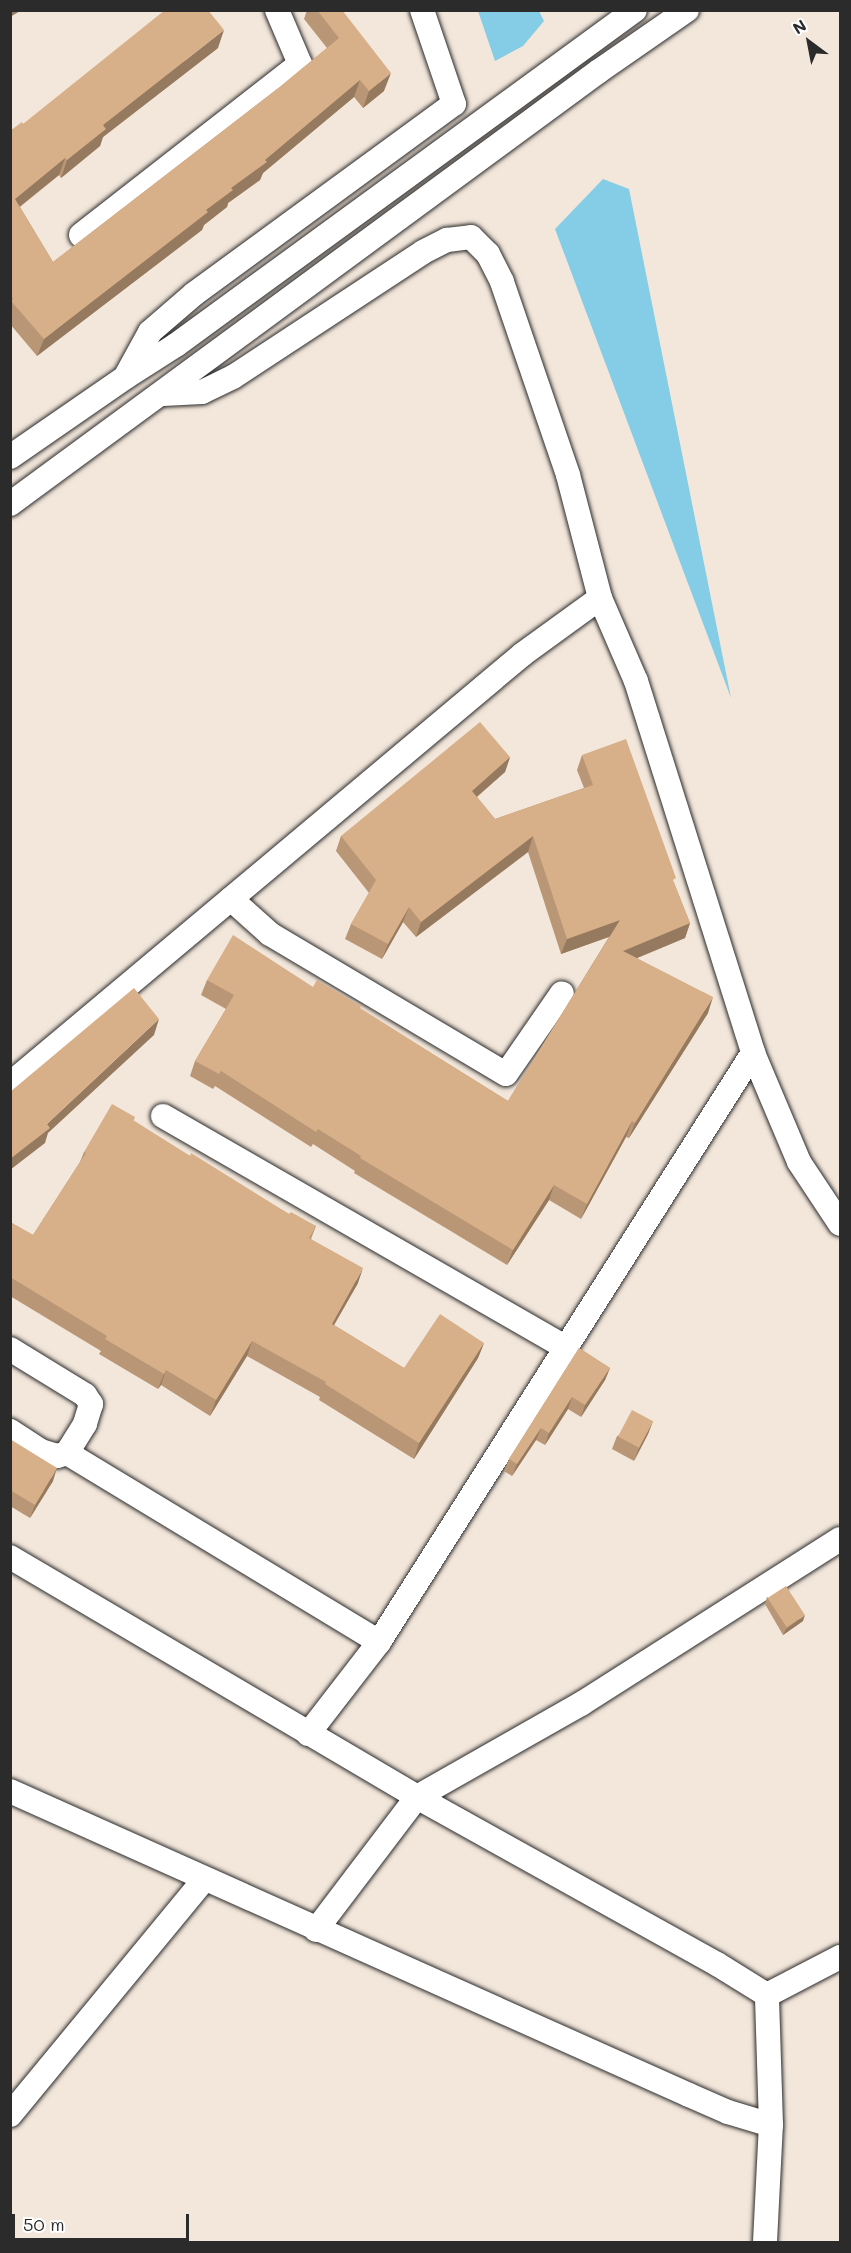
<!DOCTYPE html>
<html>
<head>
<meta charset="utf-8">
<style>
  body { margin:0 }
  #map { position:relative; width:851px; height:2253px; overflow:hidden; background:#f3e7db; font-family:Mali,sans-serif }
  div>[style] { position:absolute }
  .water>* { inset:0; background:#85cce6 }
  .roads { filter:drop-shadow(0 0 2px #2b2b2b) drop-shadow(0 0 2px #2b2b2b) }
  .minor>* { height:24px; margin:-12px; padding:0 12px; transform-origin:12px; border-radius:12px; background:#fff }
  .wall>* { inset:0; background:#b99675 }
  .shaded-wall>* { inset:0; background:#967a5f }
  .building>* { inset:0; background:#d7af88; transform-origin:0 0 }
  span { translate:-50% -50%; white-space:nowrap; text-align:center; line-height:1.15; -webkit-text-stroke:4.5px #fff; paint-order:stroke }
  .frame { position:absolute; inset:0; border:12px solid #2b2b2b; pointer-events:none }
  .north { position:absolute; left:779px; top:12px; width:60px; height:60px; -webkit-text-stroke:4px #fff; paint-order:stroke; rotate:328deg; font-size:16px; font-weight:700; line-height:24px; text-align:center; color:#2b2b2b }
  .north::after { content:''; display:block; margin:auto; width:21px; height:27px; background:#2b2b2b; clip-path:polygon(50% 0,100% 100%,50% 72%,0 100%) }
  .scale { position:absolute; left:12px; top:2214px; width:177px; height:27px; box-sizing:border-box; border:3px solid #2b2b2b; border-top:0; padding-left:8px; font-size:18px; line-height:21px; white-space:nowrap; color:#2b2b2b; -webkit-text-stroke:4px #fff; paint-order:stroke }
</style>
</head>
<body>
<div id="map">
  <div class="water">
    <div style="clip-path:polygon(478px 11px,539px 11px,544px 21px,523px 46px,495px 61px)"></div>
    <div style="clip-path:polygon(603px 179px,629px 189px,731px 698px,555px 229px)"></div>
  </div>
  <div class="roads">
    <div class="minor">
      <div style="left:81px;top:235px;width:278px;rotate:-38deg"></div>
      <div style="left:300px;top:64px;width:59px;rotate:-113.1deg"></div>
      <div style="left:127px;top:374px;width:48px;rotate:-61.3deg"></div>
      <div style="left:150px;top:332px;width:58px;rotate:-40.8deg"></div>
      <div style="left:194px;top:294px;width:322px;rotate:-36.2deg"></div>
      <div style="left:454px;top:104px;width:99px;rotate:-108.8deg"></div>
      <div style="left:163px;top:394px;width:39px;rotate:-3deg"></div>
      <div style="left:202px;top:392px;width:34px;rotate:-26deg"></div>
      <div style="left:233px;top:377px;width:227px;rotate:-33.3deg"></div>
      <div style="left:423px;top:252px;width:27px;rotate:-27deg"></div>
      <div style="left:447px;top:240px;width:24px;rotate:-7deg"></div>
      <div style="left:471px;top:237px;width:24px;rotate:45deg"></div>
      <div style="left:488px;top:254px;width:31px;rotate:63deg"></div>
      <div style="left:502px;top:282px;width:204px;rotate:71.1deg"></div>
      <div style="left:568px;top:475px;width:127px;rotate:75.4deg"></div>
      <div style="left:600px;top:598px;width:90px;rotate:66.6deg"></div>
      <div style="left:636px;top:681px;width:390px;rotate:72.5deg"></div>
      <div style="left:753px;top:1053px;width:118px;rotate:67.1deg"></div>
      <div style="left:799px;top:1162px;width:74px;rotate:56.5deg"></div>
      <div style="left:10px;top:457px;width:141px;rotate:-34.6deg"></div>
      <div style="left:126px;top:377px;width:59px;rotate:-32.6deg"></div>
      <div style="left:176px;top:345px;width:568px;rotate:-36.12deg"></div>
      <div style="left:10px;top:504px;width:731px;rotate:-36.32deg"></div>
      <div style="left:599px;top:71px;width:107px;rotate:-34.7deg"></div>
      <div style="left:231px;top:899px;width:52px;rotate:41.9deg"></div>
      <div style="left:270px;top:934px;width:274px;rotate:30.7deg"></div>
      <div style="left:506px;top:1074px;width:98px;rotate:-55.3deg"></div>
      <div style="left:10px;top:1084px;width:669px;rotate:-39.97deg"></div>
      <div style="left:523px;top:654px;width:95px;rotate:-36deg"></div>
      <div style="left:163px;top:1116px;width:466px;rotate:29.9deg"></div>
      <div style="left:10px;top:1349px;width:88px;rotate:31.5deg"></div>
      <div style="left:85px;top:1395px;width:11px;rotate:56deg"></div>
      <div style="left:91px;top:1404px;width:21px;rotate:107deg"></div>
      <div style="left:85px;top:1424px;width:34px;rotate:122deg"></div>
      <div style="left:67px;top:1453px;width:10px;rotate:163deg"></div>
      <div style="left:57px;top:1456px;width:17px;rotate:-163deg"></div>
      <div style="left:41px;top:1451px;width:37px;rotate:-147deg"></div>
      <div style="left:67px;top:1453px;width:365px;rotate:31.2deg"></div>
      <div style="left:10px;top:1557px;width:472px;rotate:30.5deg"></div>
      <div style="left:417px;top:1797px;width:343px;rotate:29.1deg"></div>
      <div style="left:717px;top:1964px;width:59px;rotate:31.8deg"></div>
      <div style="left:308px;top:1734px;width:116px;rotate:-52.3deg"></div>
      <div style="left:379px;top:1642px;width:698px;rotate:-57.59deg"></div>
      <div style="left:10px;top:1791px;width:744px;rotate:24.12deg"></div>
      <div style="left:689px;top:2095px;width:43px;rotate:23.6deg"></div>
      <div style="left:728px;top:2112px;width:45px;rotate:16.8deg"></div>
      <div style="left:316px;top:1930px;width:167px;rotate:-52.8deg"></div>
      <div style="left:417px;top:1797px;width:189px;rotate:-29.6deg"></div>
      <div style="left:581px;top:1704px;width:307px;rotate:-32.5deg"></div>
      <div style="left:767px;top:1995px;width:82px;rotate:-27.5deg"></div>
      <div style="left:10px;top:2115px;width:305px;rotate:-50.5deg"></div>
      <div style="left:765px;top:2242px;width:117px;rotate:-87.1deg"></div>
      <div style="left:771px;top:2125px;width:130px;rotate:-91.8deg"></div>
    </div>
  </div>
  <div class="wall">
    <div style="clip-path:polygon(307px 10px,343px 10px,342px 12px,384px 91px,363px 108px,354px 97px,263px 173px,260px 180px,228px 203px,227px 207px,204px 225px,202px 230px,37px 356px,10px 324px,10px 131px,23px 124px,218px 48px,103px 137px,100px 146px,61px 178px,59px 175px,20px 207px,53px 262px,281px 86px,327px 48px,304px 19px)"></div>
    <div style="clip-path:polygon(582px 755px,674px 883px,690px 923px,685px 938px,637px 958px,708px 1013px,629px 1138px,626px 1137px,581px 1219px,549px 1200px,507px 1265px,354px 1173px,355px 1171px,313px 1144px,311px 1147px,215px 1086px,213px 1089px,190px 1076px,195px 1061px,226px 1009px,201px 995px,207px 980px,313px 987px,360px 1009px,508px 1101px,609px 937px,561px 954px,528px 852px,416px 937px,403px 922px,382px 959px,345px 939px,351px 924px,369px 893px,336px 851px,341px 836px,510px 757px,505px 772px,477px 797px,495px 819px,584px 788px,577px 770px)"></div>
    <div style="clip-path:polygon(135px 1117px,133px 1121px,190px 1156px,289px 1214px,316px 1226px,311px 1239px,358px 1283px,334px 1325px,404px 1368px,484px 1343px,478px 1358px,414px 1459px,319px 1400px,320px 1397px,247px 1356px,210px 1416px,161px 1385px,158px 1389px,99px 1354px,101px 1351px,10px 1296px,10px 1222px,33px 1235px,80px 1162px,84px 1152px)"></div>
    <div style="clip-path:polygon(579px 1348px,610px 1368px,605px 1380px,581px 1417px,568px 1409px,545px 1445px,536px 1440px,512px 1476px,504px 1471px,509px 1459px)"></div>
    <div style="clip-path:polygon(653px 1421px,648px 1434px,634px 1461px,612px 1449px,617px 1436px)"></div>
    <div style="clip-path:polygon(10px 1439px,53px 1481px,30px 1518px,10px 1506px)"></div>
    <div style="clip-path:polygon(767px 1597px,803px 1621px,783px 1635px,765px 1604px)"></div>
  </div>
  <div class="shaded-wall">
    <div style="clip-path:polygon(10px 10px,22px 10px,10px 17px)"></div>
    <div style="clip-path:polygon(224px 30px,218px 48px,103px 137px,100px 146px,61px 178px,67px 160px,103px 125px)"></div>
    <div style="clip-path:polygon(391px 73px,384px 91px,363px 108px,369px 91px)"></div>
    <div style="clip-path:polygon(360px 80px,354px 97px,263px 173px,260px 180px,228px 203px,227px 207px,204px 225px,202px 230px,37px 356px,44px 339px,206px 210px,231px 188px)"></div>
    <div style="clip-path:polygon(65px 158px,59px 175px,10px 214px,15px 199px)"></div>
    <div style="clip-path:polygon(510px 757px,505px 772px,466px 806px,472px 791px)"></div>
    <div style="clip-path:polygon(533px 836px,528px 852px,416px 937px,421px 922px)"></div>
    <div style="clip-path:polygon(409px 907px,403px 922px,382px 959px,388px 944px)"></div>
    <div style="clip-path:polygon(620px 920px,614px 935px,561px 954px,567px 939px)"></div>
    <div style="clip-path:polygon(690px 923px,685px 938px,618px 966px,623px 951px)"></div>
    <div style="clip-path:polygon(713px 997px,708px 1013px,629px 1138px,635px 1123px)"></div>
    <div style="clip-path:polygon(159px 1019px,154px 1035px,48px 1133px,45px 1143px,10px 1170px,10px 1159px,47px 1124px)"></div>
    <div style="clip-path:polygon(632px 1121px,626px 1137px,581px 1219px,587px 1204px)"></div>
    <div style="clip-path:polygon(554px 1185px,549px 1200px,507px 1265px,513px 1250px)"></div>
    <div style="clip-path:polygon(363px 1268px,358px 1283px,326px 1339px,332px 1324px)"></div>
    <div style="clip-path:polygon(252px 1341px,247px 1356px,210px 1416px,216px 1400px)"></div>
    <div style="clip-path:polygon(484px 1343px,478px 1358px,414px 1459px,419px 1443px)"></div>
    <div style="clip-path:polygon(610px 1368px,605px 1380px,581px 1417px,585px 1405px)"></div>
    <div style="clip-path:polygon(166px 1370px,161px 1385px,158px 1389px,164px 1374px)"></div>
    <div style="clip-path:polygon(572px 1397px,568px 1409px,545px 1445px,549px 1433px)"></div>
    <div style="clip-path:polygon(653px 1421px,648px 1434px,634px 1461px,639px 1448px)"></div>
    <div style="clip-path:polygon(541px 1428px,536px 1440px,512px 1476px,517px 1464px)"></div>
    <div style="clip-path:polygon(57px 1468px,53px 1481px,30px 1518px,35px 1505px)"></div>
    <div style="clip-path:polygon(805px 1615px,803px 1621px,783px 1635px,786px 1629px)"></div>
  </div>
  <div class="building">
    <div style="clip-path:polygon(165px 10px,208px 10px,224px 30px,103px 125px,106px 129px,67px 160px,65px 158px,15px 199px,53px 262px,281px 86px,339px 38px,317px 10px,342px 10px,391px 73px,369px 91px,360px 80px,265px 160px,267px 162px,231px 188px,233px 190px,206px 210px,208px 212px,44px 339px,11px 301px,13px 299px,10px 294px,10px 131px,22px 122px,23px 124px)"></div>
    <div style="clip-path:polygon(480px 722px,510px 757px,472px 791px,495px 819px,593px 785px,582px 755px,626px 739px,676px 878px,673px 880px,690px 923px,623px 951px,713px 997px,635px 1123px,632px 1121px,587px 1204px,554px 1185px,513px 1250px,360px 1158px,361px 1156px,318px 1129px,316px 1132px,221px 1071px,219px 1074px,195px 1061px,234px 995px,207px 980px,233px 935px,313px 987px,317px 980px,361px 1006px,360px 1008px,508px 1101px,620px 920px,567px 939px,533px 836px,421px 922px,409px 907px,388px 944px,351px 924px,376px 880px,341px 836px)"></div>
    <div style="clip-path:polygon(134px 988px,159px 1019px,47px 1124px,50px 1128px,10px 1159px,10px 1092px)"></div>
    <div style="clip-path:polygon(112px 1104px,135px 1117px,133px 1120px,190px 1156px,191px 1153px,289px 1214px,291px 1212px,316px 1226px,309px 1238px,363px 1268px,332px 1324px,404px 1368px,440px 1314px,484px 1343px,419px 1443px,325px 1384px,326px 1382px,252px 1341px,216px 1400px,166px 1370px,164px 1374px,105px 1339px,107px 1336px,10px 1277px,10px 1222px,33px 1235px,86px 1153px,84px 1152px)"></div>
    <div style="clip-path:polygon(579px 1348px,610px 1368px,585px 1405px,572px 1397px,549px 1433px,541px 1428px,517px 1464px,509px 1459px)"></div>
    <div style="left:632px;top:1410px;width:24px;height:30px;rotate:28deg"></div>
    <div style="clip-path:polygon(10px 1439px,57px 1468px,35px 1505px,10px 1490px)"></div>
    <div style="left:786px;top:1586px;width:35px;height:22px;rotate:57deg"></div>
  </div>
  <div class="frame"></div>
  <div class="north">N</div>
  <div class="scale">50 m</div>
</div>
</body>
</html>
